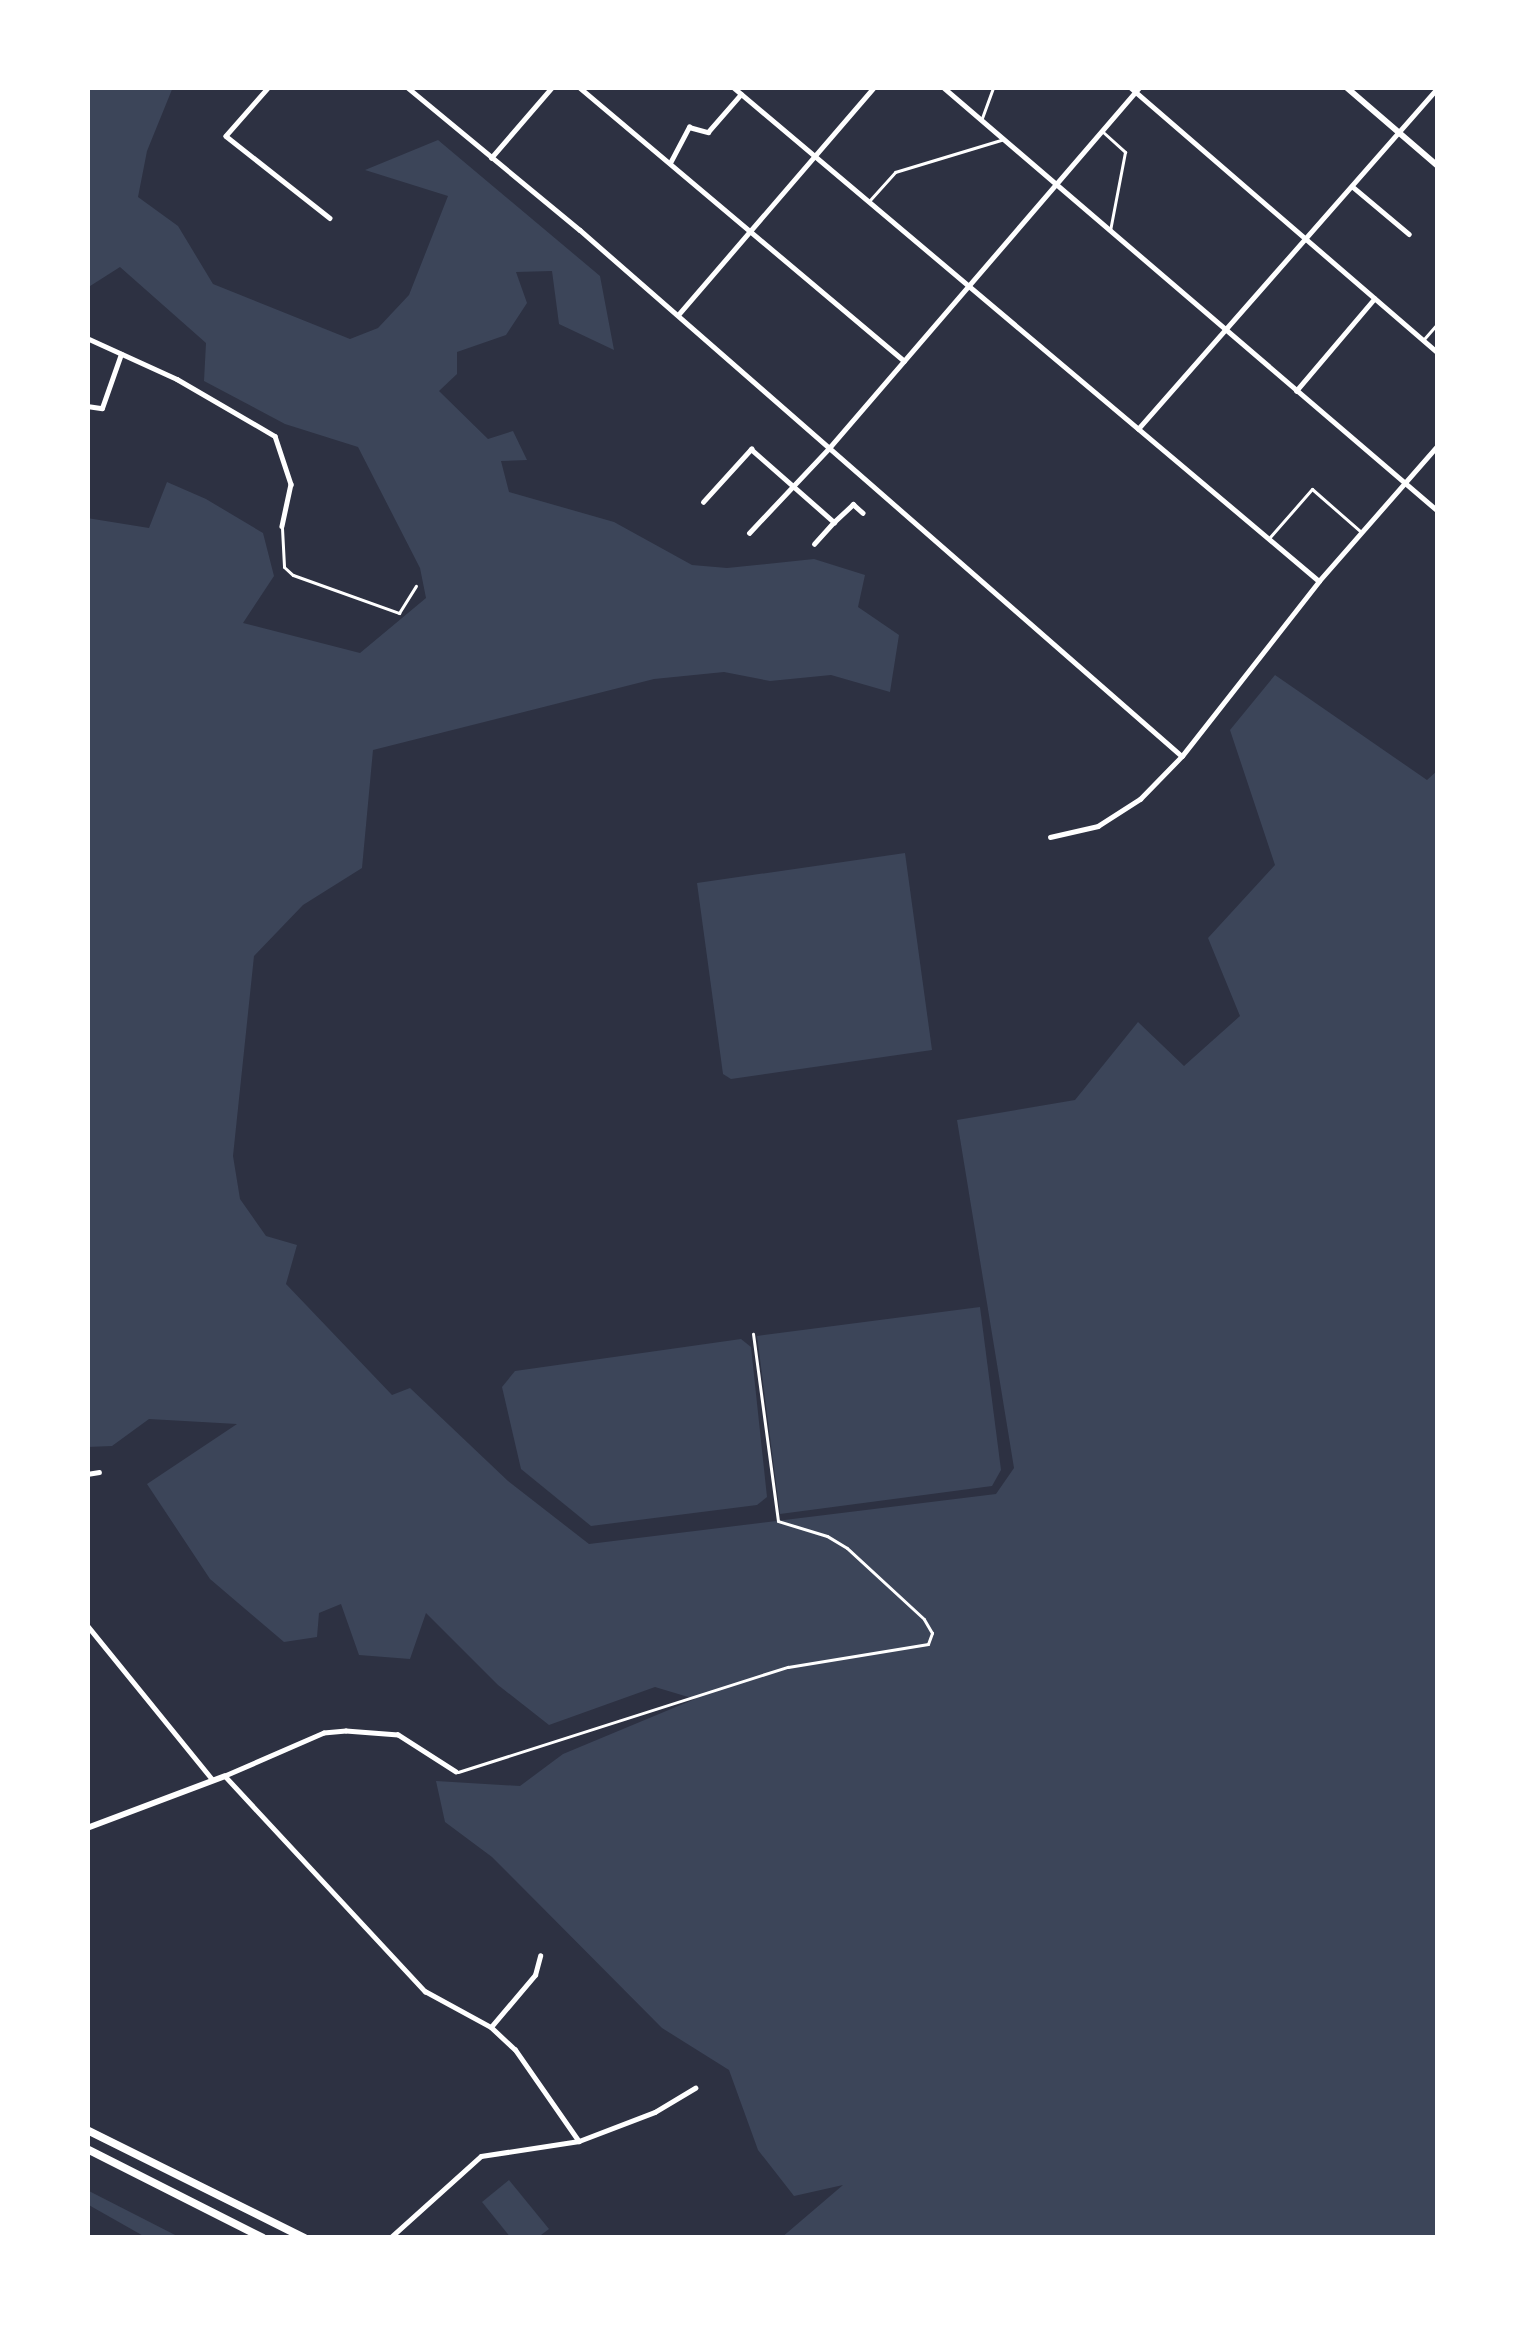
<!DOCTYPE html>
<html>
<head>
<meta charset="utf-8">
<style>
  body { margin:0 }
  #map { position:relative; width:1525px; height:2325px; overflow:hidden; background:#2d3142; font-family:"Libre Baskerville",serif }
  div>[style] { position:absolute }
  .green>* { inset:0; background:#3c4559 }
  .service>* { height:3px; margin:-1.5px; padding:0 1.5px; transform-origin:1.5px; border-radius:1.5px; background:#fff }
  .minor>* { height:4.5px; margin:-2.25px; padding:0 2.25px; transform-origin:2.25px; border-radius:2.25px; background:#fff }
  .tertiary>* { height:6px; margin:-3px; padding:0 3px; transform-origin:3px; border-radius:3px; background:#fff }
  .primary>* { height:8px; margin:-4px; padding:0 4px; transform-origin:4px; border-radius:4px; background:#fff }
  span { translate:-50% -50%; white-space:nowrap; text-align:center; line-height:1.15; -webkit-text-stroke:12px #fff; paint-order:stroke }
  .frame { position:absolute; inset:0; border:90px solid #fff; pointer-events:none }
</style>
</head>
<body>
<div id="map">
  <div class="green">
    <div style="clip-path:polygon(87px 87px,173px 87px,147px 151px,138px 197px,178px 226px,213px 284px,350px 339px,378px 328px,409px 295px,448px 196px,365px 170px,438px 140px,600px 276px,614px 350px,559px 324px,552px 271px,516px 272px,527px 303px,506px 335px,457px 352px,457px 374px,439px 391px,488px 439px,513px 431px,527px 460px,501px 461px,509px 492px,614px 522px,692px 565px,727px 568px,814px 559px,865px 575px,858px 607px,899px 635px,890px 692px,831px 675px,770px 681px,724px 672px,654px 679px,373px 750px,362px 868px,303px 905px,254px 956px,233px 1156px,240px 1199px,266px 1236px,297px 1245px,286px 1284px,392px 1395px,410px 1388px,508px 1481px,589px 1544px,996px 1494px,1014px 1468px,957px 1120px,1075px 1100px,1138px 1022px,1184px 1066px,1240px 1016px,1208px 938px,1275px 865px,1230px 730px,1275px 675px,1427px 780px,1438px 770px,1438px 2238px,781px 2238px,843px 2185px,794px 2196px,758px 2150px,729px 2070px,662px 2028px,492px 1857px,445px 1822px,436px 1781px,520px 1786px,563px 1754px,695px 1699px,655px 1687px,549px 1725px,498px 1685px,426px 1613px,410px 1659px,359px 1655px,341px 1604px,319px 1613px,317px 1637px,284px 1642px,210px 1579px,147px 1484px,237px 1424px,149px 1419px,112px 1446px,87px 1447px,87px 518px,149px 528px,167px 482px,206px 499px,263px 533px,274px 576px,243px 623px,360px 653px,426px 598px,420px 568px,358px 447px,285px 424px,204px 381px,206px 343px,120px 267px,87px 288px)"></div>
    <div style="clip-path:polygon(905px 853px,932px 1050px,731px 1079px,723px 1074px,697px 883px)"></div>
    <div style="clip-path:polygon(980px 1307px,1001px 1470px,992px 1486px,780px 1514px,757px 1336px)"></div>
    <div style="clip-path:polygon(741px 1339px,751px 1347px,767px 1497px,757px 1505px,591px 1526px,521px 1469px,502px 1387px,515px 1371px)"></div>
    <div style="clip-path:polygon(509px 2180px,549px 2229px,537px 2238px,511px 2238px,482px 2202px)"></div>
    <div style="clip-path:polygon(87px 2190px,181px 2238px,147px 2238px,87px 2204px)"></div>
  </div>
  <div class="service">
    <div style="left:982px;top:118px;width:33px;rotate:-70deg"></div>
    <div style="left:1103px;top:132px;width:30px;rotate:42deg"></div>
    <div style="left:1125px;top:152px;width:80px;rotate:100.8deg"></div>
    <div style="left:870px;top:200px;width:38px;rotate:-48deg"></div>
    <div style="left:895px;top:172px;width:114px;rotate:-16.8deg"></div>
    <div style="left:1424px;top:339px;width:21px;rotate:-49deg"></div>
    <div style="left:282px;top:528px;width:39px;rotate:87deg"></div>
    <div style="left:284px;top:567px;width:12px;rotate:42deg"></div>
    <div style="left:293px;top:575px;width:113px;rotate:19.7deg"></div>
    <div style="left:399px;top:613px;width:32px;rotate:-58deg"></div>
    <div style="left:1270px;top:537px;width:64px;rotate:-48.8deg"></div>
    <div style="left:1312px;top:489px;width:64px;rotate:41.2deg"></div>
    <div style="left:458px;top:1772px;width:346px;rotate:-17.7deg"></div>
    <div style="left:788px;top:1667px;width:142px;rotate:-9.3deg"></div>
    <div style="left:928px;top:1644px;width:12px;rotate:-70deg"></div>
    <div style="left:932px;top:1633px;width:16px;rotate:-120deg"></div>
    <div style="left:924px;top:1619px;width:105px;rotate:-137.3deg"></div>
    <div style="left:847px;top:1548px;width:23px;rotate:-149deg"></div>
    <div style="left:827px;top:1536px;width:51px;rotate:-163deg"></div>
    <div style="left:778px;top:1521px;width:189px;rotate:-97.6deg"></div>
  </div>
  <div class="minor">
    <div style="left:269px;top:87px;width:65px;rotate:131.3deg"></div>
    <div style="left:226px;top:136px;width:132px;rotate:38.3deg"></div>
    <div style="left:407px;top:87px;width:224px;rotate:39.6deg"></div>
    <div style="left:580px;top:230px;width:799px;rotate:41.15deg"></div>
    <div style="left:579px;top:87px;width:425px;rotate:40.1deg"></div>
    <div style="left:733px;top:87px;width:766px;rotate:40.13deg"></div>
    <div style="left:943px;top:87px;width:652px;rotate:40.58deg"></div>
    <div style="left:1130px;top:87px;width:407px;rotate:40.8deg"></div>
    <div style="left:491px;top:158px;width:94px;rotate:-49.3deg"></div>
    <div style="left:670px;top:163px;width:41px;rotate:-62.2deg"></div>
    <div style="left:689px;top:127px;width:20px;rotate:15deg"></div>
    <div style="left:708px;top:132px;width:50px;rotate:-49deg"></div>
    <div style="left:1353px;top:187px;width:73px;rotate:40deg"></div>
    <div style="left:678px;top:315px;width:301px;rotate:-49.3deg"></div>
    <div style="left:87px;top:338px;width:99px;rotate:24.5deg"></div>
    <div style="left:177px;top:379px;width:113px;rotate:30.2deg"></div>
    <div style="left:275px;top:436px;width:51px;rotate:71.6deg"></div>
    <div style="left:291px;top:484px;width:43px;rotate:102.1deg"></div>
    <div style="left:1296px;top:391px;width:121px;rotate:-49.7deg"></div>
    <div style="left:87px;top:406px;width:15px;rotate:8deg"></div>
    <div style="left:102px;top:408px;width:57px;rotate:-70.6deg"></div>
    <div style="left:1138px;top:429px;width:455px;rotate:-48.7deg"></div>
    <div style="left:703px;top:502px;width:72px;rotate:-47.8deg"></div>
    <div style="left:751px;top:449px;width:111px;rotate:41.3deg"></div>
    <div style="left:834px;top:522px;width:26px;rotate:-43deg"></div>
    <div style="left:853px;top:504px;width:13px;rotate:42deg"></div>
    <div style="left:749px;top:533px;width:118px;rotate:-46.7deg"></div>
    <div style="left:830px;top:447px;width:475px;rotate:-49.3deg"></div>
    <div style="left:814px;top:544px;width:30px;rotate:-48deg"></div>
    <div style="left:1050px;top:837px;width:49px;rotate:-12.9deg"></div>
    <div style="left:1098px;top:826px;width:50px;rotate:-32.7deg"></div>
    <div style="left:1140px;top:799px;width:60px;rotate:-45.7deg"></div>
    <div style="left:1182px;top:756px;width:222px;rotate:-51.9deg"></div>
    <div style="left:1319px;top:581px;width:181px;rotate:-48.8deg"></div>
    <div style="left:87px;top:1474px;width:12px;rotate:-9deg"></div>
    <div style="left:87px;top:1625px;width:198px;rotate:50.9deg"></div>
    <div style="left:456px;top:1772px;width:69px;rotate:-147.5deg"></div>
    <div style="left:398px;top:1735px;width:52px;rotate:-175.6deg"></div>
    <div style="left:346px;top:1731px;width:22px;rotate:175deg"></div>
    <div style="left:324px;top:1733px;width:108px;rotate:156.5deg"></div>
    <div style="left:225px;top:1776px;width:294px;rotate:47.1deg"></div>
    <div style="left:425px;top:1991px;width:75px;rotate:28.6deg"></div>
    <div style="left:491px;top:2027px;width:33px;rotate:43deg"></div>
    <div style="left:515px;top:2049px;width:112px;rotate:55.2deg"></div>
    <div style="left:491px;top:2027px;width:68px;rotate:-49.8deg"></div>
    <div style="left:535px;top:1975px;width:20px;rotate:-75deg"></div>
    <div style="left:390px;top:2238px;width:122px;rotate:-42deg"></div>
    <div style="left:481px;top:2156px;width:99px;rotate:-8.7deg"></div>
    <div style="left:579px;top:2141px;width:81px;rotate:-20.9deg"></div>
    <div style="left:655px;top:2112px;width:47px;rotate:-31deg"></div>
  </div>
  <div class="tertiary">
    <div style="left:1346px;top:87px;width:121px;rotate:40.7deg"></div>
    <div style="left:87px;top:1828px;width:147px;rotate:-20.6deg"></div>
  </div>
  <div class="primary">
    <div style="left:87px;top:2130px;width:243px;rotate:26.4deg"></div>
    <div style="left:87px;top:2149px;width:197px;rotate:26.8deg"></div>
  </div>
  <div class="frame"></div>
</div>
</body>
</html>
